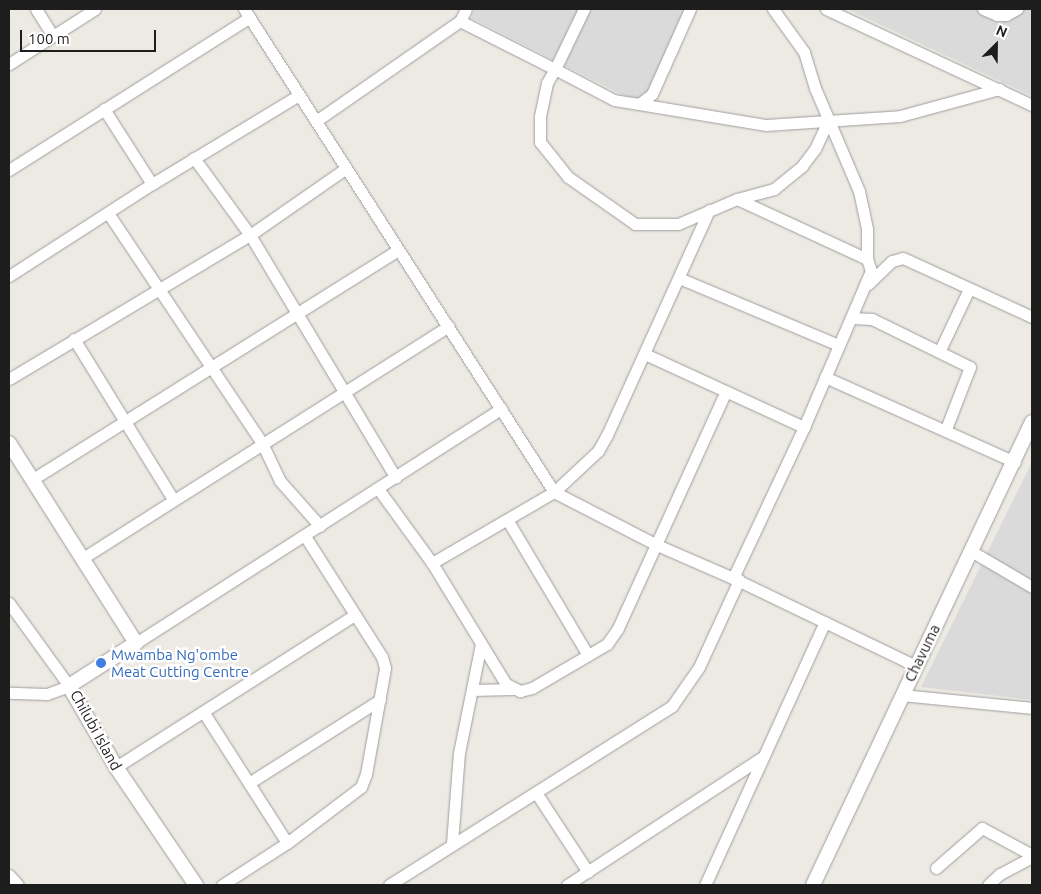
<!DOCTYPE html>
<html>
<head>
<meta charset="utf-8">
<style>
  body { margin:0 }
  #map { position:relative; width:1041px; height:894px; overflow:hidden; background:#ede9e3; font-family:Ubuntu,sans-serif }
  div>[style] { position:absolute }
  .residential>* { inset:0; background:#dbdada }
  .roads { filter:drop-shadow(0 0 1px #9e9e9e) drop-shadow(0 0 1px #9e9e9e) }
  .minor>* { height:11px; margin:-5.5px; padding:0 5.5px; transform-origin:5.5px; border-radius:5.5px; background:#fff }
  .tertiary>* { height:14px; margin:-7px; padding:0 7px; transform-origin:7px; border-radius:7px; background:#fff }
  .dots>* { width:14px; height:14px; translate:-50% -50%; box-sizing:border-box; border:2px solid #fff; border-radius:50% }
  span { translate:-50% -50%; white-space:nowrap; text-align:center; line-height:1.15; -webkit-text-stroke:5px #fff; paint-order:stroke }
  .street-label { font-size:15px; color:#1d1d1d }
  .shop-label { font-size:15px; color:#366cbe }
  .left { translate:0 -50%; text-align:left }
  .frame { position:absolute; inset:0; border:10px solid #1d1d1d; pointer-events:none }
  .north { position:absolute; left:971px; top:20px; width:50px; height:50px; -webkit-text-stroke:4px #fff; paint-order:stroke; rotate:23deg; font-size:14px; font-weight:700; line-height:20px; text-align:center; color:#1d1d1d }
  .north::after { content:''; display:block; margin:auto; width:18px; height:22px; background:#1d1d1d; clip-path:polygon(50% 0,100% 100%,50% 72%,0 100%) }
  .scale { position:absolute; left:20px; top:30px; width:136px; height:22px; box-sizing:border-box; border:2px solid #1d1d1d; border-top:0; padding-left:6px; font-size:15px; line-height:18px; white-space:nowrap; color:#1d1d1d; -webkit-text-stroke:4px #fff; paint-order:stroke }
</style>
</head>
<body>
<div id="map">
  <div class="residential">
    <div style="clip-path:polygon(475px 9px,687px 9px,651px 92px,632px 100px,471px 18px)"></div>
    <div style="clip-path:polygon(847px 9px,1032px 9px,1032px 96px)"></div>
    <div style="clip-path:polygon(1032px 462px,1032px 700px,921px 687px)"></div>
  </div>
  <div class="roads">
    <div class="minor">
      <div style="left:36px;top:9px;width:32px;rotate:58deg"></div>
      <div style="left:244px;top:9px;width:574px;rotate:57.31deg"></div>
      <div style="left:554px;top:492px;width:60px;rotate:-43deg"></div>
      <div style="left:598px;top:451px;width:18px;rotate:-61deg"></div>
      <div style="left:607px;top:435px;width:247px;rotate:-65.6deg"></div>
      <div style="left:690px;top:9px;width:93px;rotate:114.1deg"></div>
      <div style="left:652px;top:94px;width:16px;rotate:142deg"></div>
      <div style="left:639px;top:104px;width:25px;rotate:-171deg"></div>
      <div style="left:614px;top:100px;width:67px;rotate:-152.3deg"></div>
      <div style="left:555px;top:69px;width:16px;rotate:120deg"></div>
      <div style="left:547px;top:83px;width:34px;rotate:102deg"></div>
      <div style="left:540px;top:116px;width:26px;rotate:90deg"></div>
      <div style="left:540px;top:142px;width:45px;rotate:51.3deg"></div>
      <div style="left:568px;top:177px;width:82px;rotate:35deg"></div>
      <div style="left:635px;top:224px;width:43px"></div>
      <div style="left:678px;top:224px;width:64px;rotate:-23deg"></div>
      <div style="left:737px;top:199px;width:38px;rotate:-15deg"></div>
      <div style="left:774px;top:189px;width:36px;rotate:-39deg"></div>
      <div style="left:802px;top:166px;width:21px;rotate:-53deg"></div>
      <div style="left:815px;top:149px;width:31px;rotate:-65deg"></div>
      <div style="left:773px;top:9px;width:53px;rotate:54.2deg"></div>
      <div style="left:804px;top:52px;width:38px;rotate:73deg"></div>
      <div style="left:815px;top:88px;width:112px;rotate:66.9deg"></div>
      <div style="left:859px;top:191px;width:39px;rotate:78deg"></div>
      <div style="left:867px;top:229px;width:30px;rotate:90deg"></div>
      <div style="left:826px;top:9px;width:227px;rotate:25deg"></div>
      <div style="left:983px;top:9px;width:15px;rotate:23deg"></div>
      <div style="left:997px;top:15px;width:9px"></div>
      <div style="left:1006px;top:15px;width:13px;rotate:-29deg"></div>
      <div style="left:460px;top:21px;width:106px;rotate:26.8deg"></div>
      <div style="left:555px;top:69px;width:67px;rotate:-64.2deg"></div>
      <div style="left:9px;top:64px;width:102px;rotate:-32.6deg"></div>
      <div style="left:639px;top:104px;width:129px;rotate:9.4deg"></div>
      <div style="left:766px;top:125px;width:134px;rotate:-3.8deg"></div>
      <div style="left:900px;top:116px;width:103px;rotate:-15.3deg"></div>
      <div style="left:104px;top:109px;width:89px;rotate:57.4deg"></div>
      <div style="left:316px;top:121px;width:175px;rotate:-34.8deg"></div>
      <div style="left:460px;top:21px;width:13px;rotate:-63deg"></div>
      <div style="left:194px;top:158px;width:95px;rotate:54deg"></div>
      <div style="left:250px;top:235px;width:283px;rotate:59deg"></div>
      <div style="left:9px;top:170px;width:285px;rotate:-32.4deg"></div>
      <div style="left:108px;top:213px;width:277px;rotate:56.2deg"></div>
      <div style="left:262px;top:443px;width:42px;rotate:64.7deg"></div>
      <div style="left:280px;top:481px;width:60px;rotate:48.4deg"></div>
      <div style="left:9px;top:276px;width:170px;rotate:-32.8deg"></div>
      <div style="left:152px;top:184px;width:172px;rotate:-31.2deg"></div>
      <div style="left:679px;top:278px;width:173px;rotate:22.8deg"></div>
      <div style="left:868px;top:284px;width:33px;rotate:-44deg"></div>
      <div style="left:892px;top:261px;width:11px;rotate:-15deg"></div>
      <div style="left:903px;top:258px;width:142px;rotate:24.6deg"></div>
      <div style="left:851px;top:318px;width:21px;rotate:3deg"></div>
      <div style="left:872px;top:319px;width:109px;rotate:26.1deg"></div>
      <div style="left:970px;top:367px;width:66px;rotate:111.2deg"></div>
      <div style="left:74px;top:339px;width:188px;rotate:58.3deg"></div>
      <div style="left:940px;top:350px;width:68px;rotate:-64.6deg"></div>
      <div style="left:645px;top:354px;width:175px;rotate:24.7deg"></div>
      <div style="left:825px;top:377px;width:208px;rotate:24.1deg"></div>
      <div style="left:9px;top:379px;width:281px;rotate:-30.9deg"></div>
      <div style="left:250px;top:235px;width:116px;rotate:-34.8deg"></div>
      <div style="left:33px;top:479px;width:429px;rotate:-32.1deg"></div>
      <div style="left:379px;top:490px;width:90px;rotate:54deg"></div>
      <div style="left:432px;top:563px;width:142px;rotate:58.6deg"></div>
      <div style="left:506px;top:684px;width:16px;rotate:27deg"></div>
      <div style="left:520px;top:691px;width:12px;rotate:-14deg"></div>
      <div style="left:532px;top:688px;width:87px;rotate:-30.4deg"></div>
      <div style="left:607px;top:644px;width:19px;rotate:-55deg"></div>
      <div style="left:618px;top:628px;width:260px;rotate:-65.5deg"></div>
      <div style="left:508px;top:521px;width:156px;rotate:59.2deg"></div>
      <div style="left:971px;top:551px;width:71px;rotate:30.5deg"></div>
      <div style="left:83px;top:558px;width:433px;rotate:-32.4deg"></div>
      <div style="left:432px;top:563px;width:141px;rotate:-30.2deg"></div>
      <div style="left:554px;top:492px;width:116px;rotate:27.2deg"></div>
      <div style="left:657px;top:545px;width:83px;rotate:23.5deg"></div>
      <div style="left:733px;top:578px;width:203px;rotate:25.7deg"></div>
      <div style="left:733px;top:578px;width:167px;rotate:-64.8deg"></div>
      <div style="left:804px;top:427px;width:170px;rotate:-66.8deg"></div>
      <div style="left:871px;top:271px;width:13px;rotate:-108deg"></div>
      <div style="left:867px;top:259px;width:143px;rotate:-155.2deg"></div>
      <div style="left:9px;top:603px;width:102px;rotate:54.1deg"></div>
      <div style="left:69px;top:686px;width:23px;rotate:160deg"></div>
      <div style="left:47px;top:694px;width:38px;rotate:-178deg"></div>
      <div style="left:136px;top:643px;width:434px;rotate:-32.7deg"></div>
      <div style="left:472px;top:690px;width:41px;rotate:-1.4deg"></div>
      <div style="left:902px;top:695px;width:131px;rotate:5.7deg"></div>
      <div style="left:204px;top:713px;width:154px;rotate:57.4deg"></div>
      <div style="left:116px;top:767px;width:283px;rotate:-32.5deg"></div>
      <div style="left:249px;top:783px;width:155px;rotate:-32.4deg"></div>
      <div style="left:537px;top:794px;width:93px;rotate:56.8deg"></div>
      <div style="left:452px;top:843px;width:90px;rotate:-85.6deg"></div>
      <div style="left:459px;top:753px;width:111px;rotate:-78.6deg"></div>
      <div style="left:936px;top:868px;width:61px;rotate:-41deg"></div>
      <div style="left:982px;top:828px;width:57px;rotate:28.4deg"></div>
      <div style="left:9px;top:875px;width:13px;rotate:48deg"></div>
      <div style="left:222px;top:885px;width:77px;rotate:-32.9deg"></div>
      <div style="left:287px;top:843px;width:93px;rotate:-37.1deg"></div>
      <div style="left:361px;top:787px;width:14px;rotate:-69deg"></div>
      <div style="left:366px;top:774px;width:108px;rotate:-79.8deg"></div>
      <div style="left:385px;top:668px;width:11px;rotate:-105deg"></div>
      <div style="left:382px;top:657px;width:143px;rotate:-122.5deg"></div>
      <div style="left:389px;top:885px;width:335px;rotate:-32.3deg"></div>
      <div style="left:672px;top:706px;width:47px;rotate:-55.3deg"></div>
      <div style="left:699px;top:667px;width:96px;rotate:-65.3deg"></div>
      <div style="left:567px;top:885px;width:232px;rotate:-33.2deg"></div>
      <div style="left:705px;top:885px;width:289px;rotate:-65.5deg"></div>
      <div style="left:988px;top:885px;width:16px;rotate:-43deg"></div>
      <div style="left:1000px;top:874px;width:36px;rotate:-28deg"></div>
    </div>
    <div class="tertiary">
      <div style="left:9px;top:443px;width:237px;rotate:57.6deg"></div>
      <div style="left:136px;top:643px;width:80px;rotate:147.3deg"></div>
      <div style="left:69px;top:686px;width:94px;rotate:59.9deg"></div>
      <div style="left:116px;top:767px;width:143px;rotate:55.9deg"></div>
      <div style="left:813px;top:885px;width:512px;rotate:-64.69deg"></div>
    </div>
  </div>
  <div class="dots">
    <div style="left:101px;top:663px;background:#3f7fe0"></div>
  </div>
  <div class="street-label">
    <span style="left:922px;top:653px;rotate:-64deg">Chavuma</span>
    <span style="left:96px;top:730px;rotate:61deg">Chilubi Island</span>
  </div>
  <div class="shop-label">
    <span class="left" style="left:111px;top:663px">Mwamba Ng'ombe<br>Meat Cutting Centre</span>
  </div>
  <div class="frame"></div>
  <div class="north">N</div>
  <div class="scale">100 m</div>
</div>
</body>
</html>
